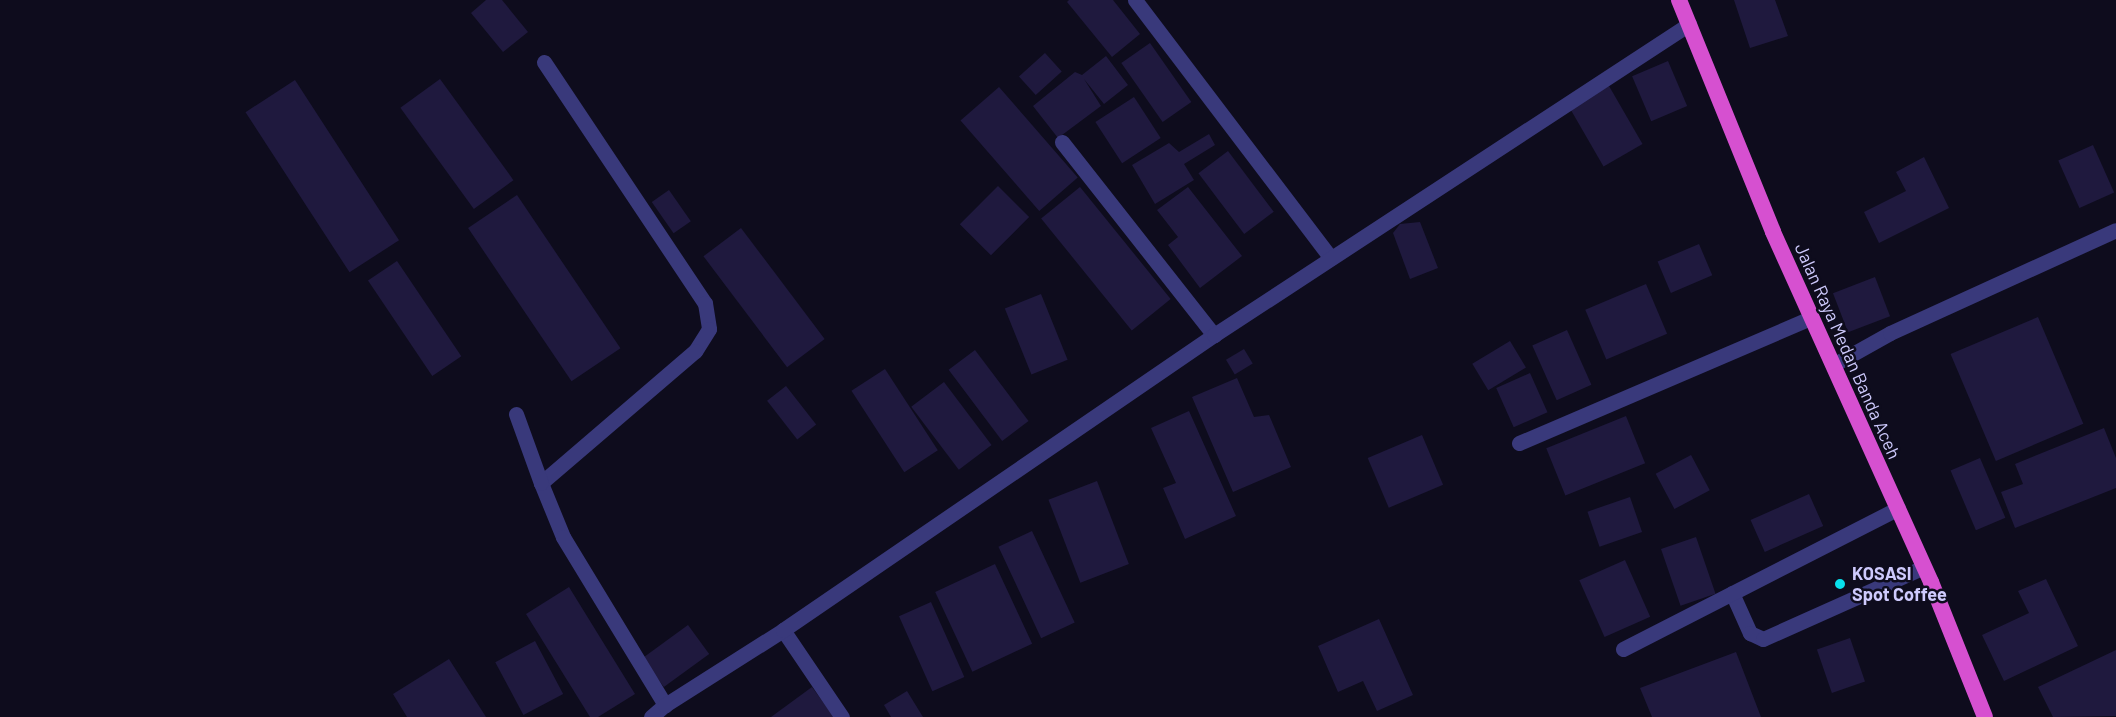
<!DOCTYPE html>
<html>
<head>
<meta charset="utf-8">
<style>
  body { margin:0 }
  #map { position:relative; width:2116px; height:717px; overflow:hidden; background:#0e0c1d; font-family:Barlow,sans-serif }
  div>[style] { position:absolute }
  .building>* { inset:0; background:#1f193e; transform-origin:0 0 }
  .minor>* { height:15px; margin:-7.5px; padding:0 7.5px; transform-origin:7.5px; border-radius:7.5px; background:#39397b }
  .trunk>* { height:16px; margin:-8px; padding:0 8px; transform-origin:8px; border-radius:8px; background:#d650d0 }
  .dots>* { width:16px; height:16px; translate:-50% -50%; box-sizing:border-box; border:3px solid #0e0c1d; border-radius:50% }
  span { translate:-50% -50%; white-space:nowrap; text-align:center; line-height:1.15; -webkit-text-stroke:5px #0e0c1d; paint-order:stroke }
  .street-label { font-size:18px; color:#cecafd }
  .poi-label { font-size:18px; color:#cecafd; font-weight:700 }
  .left { translate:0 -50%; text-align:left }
</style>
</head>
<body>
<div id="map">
  <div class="building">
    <div style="clip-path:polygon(486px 0,502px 0,528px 32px,503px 52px,471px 13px)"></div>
    <div style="clip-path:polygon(1069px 0,1113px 0,1140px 34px,1112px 57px,1067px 2px)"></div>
    <div style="clip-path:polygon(1734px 0,1775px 0,1788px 36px,1750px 48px)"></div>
    <div style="left:1150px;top:43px;width:72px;height:35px;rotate:55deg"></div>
    <div style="left:1045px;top:53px;width:25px;height:35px;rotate:48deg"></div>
    <div style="clip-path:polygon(1106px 56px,1128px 85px,1104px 104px,1084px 79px,1101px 106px,1058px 138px,1033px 106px,1075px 72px,1082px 75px)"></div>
    <div style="left:1668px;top:61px;width:49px;height:39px;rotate:67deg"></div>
    <div style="left:440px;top:79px;width:125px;height:49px;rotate:54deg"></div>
    <div style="left:295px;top:80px;width:191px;height:59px;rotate:57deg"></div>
    <div style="left:1609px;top:86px;width:67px;height:45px;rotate:60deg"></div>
    <div style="left:999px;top:87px;width:120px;height:51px;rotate:49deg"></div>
    <div style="left:1134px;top:97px;width:49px;height:46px;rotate:57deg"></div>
    <div style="clip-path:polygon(1209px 134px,1215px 145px,1184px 164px,1194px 180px,1155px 204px,1132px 165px,1169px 143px,1179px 152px)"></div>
    <div style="left:2093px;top:145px;width:52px;height:38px;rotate:66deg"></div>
    <div style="left:1228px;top:151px;width:76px;height:37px;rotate:53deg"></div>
    <div style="clip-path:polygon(1924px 157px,1949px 208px,1879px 243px,1864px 212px,1906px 191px,1896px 172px)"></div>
    <div style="left:998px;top:186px;width:44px;height:54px;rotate:45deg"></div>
    <div style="left:1080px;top:187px;width:144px;height:50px;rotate:51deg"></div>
    <div style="clip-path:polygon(1188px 187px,1242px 256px,1200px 288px,1168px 245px,1178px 237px,1157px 210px)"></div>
    <div style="left:669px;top:190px;width:38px;height:21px;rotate:55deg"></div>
    <div style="left:517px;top:195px;width:185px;height:59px;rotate:56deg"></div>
    <div style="clip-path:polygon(1420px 222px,1438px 268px,1410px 279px,1393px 233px,1400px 224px)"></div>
    <div style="left:741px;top:228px;width:139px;height:47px;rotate:53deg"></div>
    <div style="left:1699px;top:244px;width:34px;height:45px;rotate:67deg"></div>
    <div style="left:397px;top:261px;width:115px;height:35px;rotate:56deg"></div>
    <div style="left:1875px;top:277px;width:42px;height:45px;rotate:69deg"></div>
    <div style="left:1646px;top:284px;width:54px;height:66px;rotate:67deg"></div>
    <div style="left:1041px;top:294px;width:71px;height:39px;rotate:68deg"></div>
    <div style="left:2038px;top:317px;width:116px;height:95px;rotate:67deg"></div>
    <div style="left:1567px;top:330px;width:60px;height:38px;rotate:66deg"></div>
    <div style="left:1510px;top:341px;width:31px;height:44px;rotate:59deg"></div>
    <div style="left:1244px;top:349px;width:17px;height:21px;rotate:59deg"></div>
    <div style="left:975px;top:350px;width:89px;height:33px;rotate:53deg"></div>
    <div style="left:885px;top:369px;width:97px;height:40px;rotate:57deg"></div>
    <div style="left:1530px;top:373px;width:43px;height:37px;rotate:66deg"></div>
    <div style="clip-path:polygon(1237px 378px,1254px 417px,1269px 415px,1291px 467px,1233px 492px,1192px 397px)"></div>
    <div style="left:944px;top:382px;width:79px;height:41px;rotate:53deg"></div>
    <div style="left:786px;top:386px;width:49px;height:24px;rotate:52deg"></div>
    <div style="clip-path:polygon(1189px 411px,1236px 516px,1185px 539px,1163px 488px,1176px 483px,1151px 428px)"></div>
    <div style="left:1626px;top:416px;width:51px;height:86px;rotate:68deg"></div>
    <div style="clip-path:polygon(2104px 428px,2116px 458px,2116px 488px,2015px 528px,2001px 492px,2023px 484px,2015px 464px)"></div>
    <div style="left:1422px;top:435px;width:54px;height:59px;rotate:67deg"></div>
    <div style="left:1691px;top:455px;width:40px;height:40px;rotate:62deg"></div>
    <div style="left:1980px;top:458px;width:65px;height:32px;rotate:67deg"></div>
    <div style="left:1097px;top:481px;width:89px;height:52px;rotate:69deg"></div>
    <div style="left:1809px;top:494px;width:35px;height:64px;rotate:66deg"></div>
    <div style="left:1630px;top:497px;width:37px;height:45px;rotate:71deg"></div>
    <div style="left:1032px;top:531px;width:101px;height:37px;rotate:65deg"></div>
    <div style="left:1696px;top:537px;width:60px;height:37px;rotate:71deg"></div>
    <div style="left:1625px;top:560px;width:62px;height:50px;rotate:66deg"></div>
    <div style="left:995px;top:564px;width:88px;height:66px;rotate:65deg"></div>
    <div style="clip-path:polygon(2046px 579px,2078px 646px,2004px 681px,1982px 635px,2029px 613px,2018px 591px)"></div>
    <div style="clip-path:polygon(569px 587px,635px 694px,598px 717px,590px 717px,526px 614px)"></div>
    <div style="left:931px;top:602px;width:82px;height:35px;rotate:66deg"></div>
    <div style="clip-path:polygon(1379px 619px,1413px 695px,1377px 711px,1363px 681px,1338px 692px,1318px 646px)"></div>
    <div style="left:688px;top:625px;width:36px;height:56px;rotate:54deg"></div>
    <div style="left:1850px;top:638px;width:46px;height:35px;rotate:71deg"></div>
    <div style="left:535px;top:641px;width:60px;height:45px;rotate:62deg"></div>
    <div style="clip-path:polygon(2116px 650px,2116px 716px,2053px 717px,2038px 687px)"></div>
    <div style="clip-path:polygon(1736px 652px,1761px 717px,1652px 717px,1640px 688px)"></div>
    <div style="clip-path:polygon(449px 659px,486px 717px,407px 717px,393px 694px)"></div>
    <div style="clip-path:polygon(812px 687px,834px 717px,771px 717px)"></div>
    <div style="clip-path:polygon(907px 691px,923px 717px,891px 717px,884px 705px)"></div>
  </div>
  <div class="minor">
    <div style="left:1135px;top:0;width:324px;rotate:52.8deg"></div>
    <div style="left:544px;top:62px;width:290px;rotate:56.3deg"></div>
    <div style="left:705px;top:303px;width:26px;rotate:81deg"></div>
    <div style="left:709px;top:329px;width:26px;rotate:122deg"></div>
    <div style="left:695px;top:351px;width:203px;rotate:139.4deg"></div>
    <div style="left:541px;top:483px;width:58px;rotate:67.8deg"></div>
    <div style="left:563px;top:537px;width:197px;rotate:58.7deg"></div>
    <div style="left:1062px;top:142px;width:246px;rotate:51.8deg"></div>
    <div style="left:1833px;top:365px;width:65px;rotate:-29.3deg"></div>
    <div style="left:1890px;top:333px;width:248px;rotate:-24.5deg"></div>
    <div style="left:516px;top:414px;width:73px;rotate:70.1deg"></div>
    <div style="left:1519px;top:443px;width:318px;rotate:-23.2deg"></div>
    <div style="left:1732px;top:593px;width:44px;rotate:65.8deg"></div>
    <div style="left:1750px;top:633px;width:14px;rotate:25deg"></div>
    <div style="left:1763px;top:639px;width:176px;rotate:-24.1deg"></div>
    <div style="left:783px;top:630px;width:105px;rotate:55.9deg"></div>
    <div style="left:1623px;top:649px;width:309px;rotate:-27.1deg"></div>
    <div style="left:651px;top:717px;width:18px;rotate:-41deg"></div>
    <div style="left:665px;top:705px;width:140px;rotate:-32.4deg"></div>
    <div style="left:783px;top:630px;width:522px;rotate:-34.39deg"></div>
    <div style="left:1214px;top:335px;width:568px;rotate:-33.21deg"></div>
  </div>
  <div class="trunk">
    <div style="left:1679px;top:0;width:250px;rotate:67.9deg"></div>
    <div style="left:1773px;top:232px;width:384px;rotate:65.7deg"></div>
    <div style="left:1931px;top:582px;width:145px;rotate:68.2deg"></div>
  </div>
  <div class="dots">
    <div style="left:1840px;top:584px;background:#08e0ec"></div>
  </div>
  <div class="street-label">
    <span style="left:1848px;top:351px;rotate:66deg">Jalan Raya Medan Banda Aceh</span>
  </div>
  <div class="poi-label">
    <span class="left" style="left:1852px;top:584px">KOSASI<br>Spot Coffee</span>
  </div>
</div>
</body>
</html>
